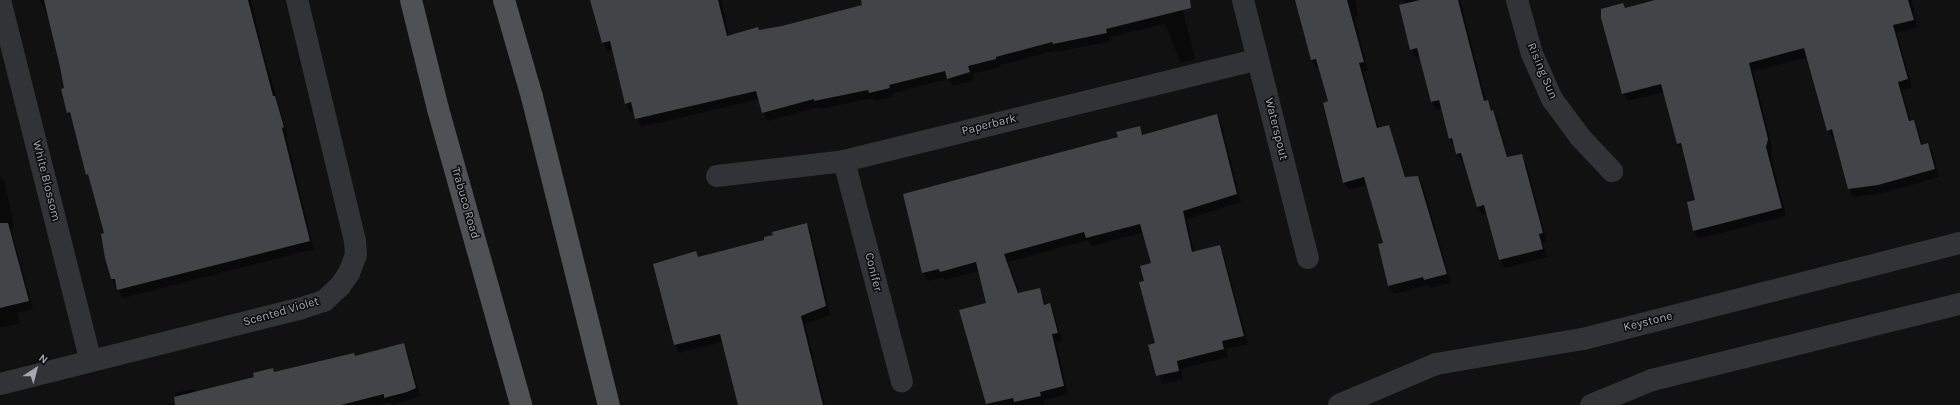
<!DOCTYPE html>
<html>
<head>
<meta charset="utf-8">
<style>
  body { margin:0 }
  #map { position:relative; width:1960px; height:405px; overflow:hidden; background:#111112; font-family:Karla,sans-serif }
  div>[style] { position:absolute }
  .shadow>* { inset:0; background:#0007 }
  .building>* { inset:0; background:#434447 }
  .minor>* { height:22px; margin:-11px; padding:0 11px; transform-origin:11px; border-radius:11px; background:#323336 }
  .major>* { height:22px; margin:-11px; padding:0 11px; transform-origin:11px; border-radius:11px; background:#4f5155 }
  span { translate:-50% -50%; white-space:nowrap; text-align:center; line-height:1.15; -webkit-text-stroke:3px #0c0c0d; paint-order:stroke }
  .street-label { font-size:12px; color:#a4a9b1 }
  .north { position:absolute; left:16px; top:349px; width:40px; height:40px; -webkit-text-stroke:3px #0c0c0d; paint-order:stroke; rotate:36deg; font-size:11px; font-weight:700; line-height:16px; text-align:center; color:#a4a9b1 }
  .north::after { content:''; display:block; margin:auto; width:14px; height:18px; background:#a4a9b1; clip-path:polygon(50% 0,100% 100%,50% 72%,0 100%) }
</style>
</head>
<body>
<div id="map">
  <div class="shadow">
    <div style="clip-path:polygon(40px 0,251px 0,263px 52px,288px 136px,286px 136px,314px 249px,123px 298px,112px 279px,105px 234px,74px 121px,68px 113px,62px 90px,65px 89px,61px 66px,49px 16px)"></div>
    <div style="clip-path:polygon(591px 0,721px 0,729px 36px,782px 27px,863px 6px,867px 0,1180px 0,1195px 59px,1181px 63px,1165px 24px,1110px 37px,1111px 41px,1058px 52px,1057px 50px,1000px 65px,1000px 67px,972px 74px,974px 80px,953px 86px,948px 79px,893px 93px,894px 96px,875px 101px,873px 98px,820px 109px,819px 107px,767px 121px,759px 99px,641px 127px,634px 111px,630px 112px,626px 103px,613px 49px,607px 51px,603px 43px)"></div>
    <div style="clip-path:polygon(1296px 0,1355px 0,1358px 16px,1354px 17px,1368px 70px,1363px 71px,1379px 129px,1388px 126px,1407px 178px,1418px 177px,1423px 186px,1451px 283px,1430px 288px,1428px 285px,1394px 294px,1389px 285px,1384px 244px,1368px 185px,1349px 190px,1344px 182px,1329px 102px,1319px 68px,1316px 68px,1311px 60px)"></div>
    <div style="clip-path:polygon(evenodd,1405px 0,1460px 0,1486px 101px,1498px 120px,1509px 158px,1521px 155px,1526px 163px,1547px 242px,1543px 243px,1547px 257px,1505px 268px,1500px 260px,1488px 213px,1482px 215px,1478px 207px,1465px 161px,1462px 162px,1450px 139px,1443px 109px,1436px 110px,1432px 102px,1420px 56px,1416px 58px,1411px 49px,1405px 0,1494px 116px,1497px 119px,1509px 162px,1507px 162px,1494px 116px)"></div>
    <div style="clip-path:polygon(1659px 0,1912px 0,1917px 28px,1897px 33px,1912px 88px,1902px 90px,1911px 122px,1914px 121px,1918px 129px,1923px 146px,1928px 144px,1933px 153px,1939px 177px,1883px 193px,1853px 197px,1849px 189px,1836px 138px,1833px 138px,1828px 130px,1808px 57px,1753px 71px,1772px 148px,1771px 156px,1786px 216px,1698px 239px,1694px 230px,1696px 201px,1684px 151px,1678px 144px,1665px 92px,1628px 101px,1623px 93px,1623px 4px,1625px 8px)"></div>
    <div style="clip-path:polygon(1216px 115px,1221px 123px,1241px 202px,1187px 219px,1194px 253px,1219px 246px,1224px 255px,1248px 344px,1226px 349px,1228px 357px,1181px 369px,1183px 379px,1162px 384px,1149px 345px,1156px 343px,1145px 281px,1152px 264px,1144px 232px,1092px 246px,1088px 240px,1008px 262px,1020px 294px,1039px 289px,1046px 305px,1050px 304px,1054px 313px,1062px 341px,1056px 342px,1068px 394px,1044px 400px,1045px 404px,1041px 405px,987px 405px,988px 304px,979px 271px,945px 280px,943px 277px,928px 281px,923px 273px,1119px 138px,1139px 127px,1144px 135px)"></div>
    <div style="clip-path:polygon(0 175px,5px 183px,14px 228px,11px 229px,33px 309px,17px 313px,20px 323px,0 328px)"></div>
    <div style="clip-path:polygon(806px 224px,811px 232px,830px 315px,805px 324px,825px 405px,739px 405px,723px 342px,679px 353px,675px 344px,696px 253px,699px 258px,765px 241px)"></div>
    <div style="clip-path:polygon(404px 344px,408px 353px,420px 396px,393px 405px,388px 402px,378px 405px,166px 405px,177px 402px,175px 393px,194px 389px,196px 393px,255px 378px,272px 369px,275px 373px,355px 357px)"></div>
  </div>
  <div class="building">
    <div style="clip-path:polygon(44px 0,248px 0,273px 96px,275px 96px,284px 127px,282px 128px,310px 241px,117px 290px,115px 279px,111px 279px,105px 258px,101px 234px,104px 233px,88px 174px,86px 175px,70px 112px,67px 113px,61px 89px,64px 88px,60px 67px)"></div>
    <div style="clip-path:polygon(590px 0,718px 0,727px 36px,758px 27px,759px 30px,782px 26px,862px 5px,861px 0,1190px 0,1191px 8px,1106px 29px,1107px 33px,1053px 44px,1052px 42px,996px 57px,996px 59px,968px 66px,970px 72px,947px 79px,945px 71px,889px 85px,890px 88px,869px 93px,868px 90px,814px 101px,814px 99px,762px 113px,756px 91px,635px 119px,631px 102px,625px 104px,610px 41px,602px 43px)"></div>
    <div style="clip-path:polygon(1295px 0,1347px 0,1364px 62px,1359px 63px,1377px 128px,1389px 125px,1405px 177px,1418px 176px,1447px 274px,1424px 280px,1423px 277px,1388px 286px,1378px 244px,1383px 243px,1364px 177px,1343px 183px,1323px 103px,1328px 101px,1316px 59px,1311px 60px)"></div>
    <div style="clip-path:polygon(1420px 0,1458px 0,1484px 101px,1488px 100px,1491px 111px,1493px 110px,1507px 157px,1522px 154px,1543px 233px,1539px 234px,1543px 249px,1499px 260px,1484px 205px,1477px 207px,1461px 153px,1456px 154px,1452px 138px,1449px 139px,1439px 100px,1431px 102px,1417px 48px,1410px 50px,1399px 5px)"></div>
    <div style="clip-path:polygon(1655px 0,1908px 0,1914px 20px,1893px 25px,1908px 79px,1898px 82px,1909px 121px,1914px 120px,1921px 145px,1928px 143px,1935px 169px,1878px 185px,1848px 189px,1832px 129px,1827px 131px,1804px 48px,1749px 63px,1768px 139px,1766px 147px,1782px 208px,1693px 231px,1687px 202px,1695px 200px,1681px 143px,1677px 144px,1661px 84px,1622px 94px,1601px 18px,1601px 9px,1623px 3px,1625px 8px)"></div>
    <div style="clip-path:polygon(1217px 114px,1237px 194px,1183px 211px,1192px 252px,1220px 245px,1244px 336px,1222px 341px,1224px 349px,1177px 361px,1179px 371px,1156px 376px,1148px 345px,1155px 343px,1139px 282px,1144px 281px,1140px 266px,1151px 263px,1140px 224px,1086px 238px,1084px 232px,1004px 254px,1018px 293px,1040px 288px,1044px 305px,1050px 303px,1058px 333px,1052px 334px,1064px 386px,1040px 392px,1041px 396px,1014px 402px,1013px 398px,986px 404px,959px 310px,986px 303px,976px 262px,940px 272px,939px 269px,922px 273px,903px 194px,1118px 137px,1116px 132px,1140px 126px,1142px 135px)"></div>
    <div style="clip-path:polygon(0 223px,8px 223px,29px 301px,0 308px)"></div>
    <div style="clip-path:polygon(807px 223px,826px 306px,801px 316px,823px 405px,738px 405px,720px 334px,674px 345px,653px 264px,696px 251px,698px 257px,764px 240px,764px 237px,773px 235px,772px 232px)"></div>
    <div style="clip-path:polygon(404px 343px,416px 388px,407px 392px,384px 398px,384px 394px,341px 405px,175px 405px,174px 397px,254px 377px,253px 373px,273px 368px,274px 372px,354px 353px,355px 356px)"></div>
  </div>
  <div class="minor">
    <div style="left:0;top:0;width:372px;rotate:75.9deg"></div>
    <div style="left:1243px;top:0;width:266px;rotate:75.9deg"></div>
    <div style="left:1517px;top:0;width:56px;rotate:74.5deg"></div>
    <div style="left:1532px;top:54px;width:49px;rotate:66deg"></div>
    <div style="left:1552px;top:99px;width:47px;rotate:53.6deg"></div>
    <div style="left:1580px;top:137px;width:47px;rotate:46.7deg"></div>
    <div style="left:844px;top:161px;width:228px;rotate:75.3deg"></div>
    <div style="left:717px;top:176px;width:128px;rotate:-6.7deg"></div>
    <div style="left:844px;top:161px;width:426px;rotate:-13.8deg"></div>
    <div style="left:0;top:384px;width:311px;rotate:-14.1deg"></div>
    <div style="left:302px;top:308px;width:23px;rotate:-18deg"></div>
    <div style="left:324px;top:301px;width:22px;rotate:-43deg"></div>
    <div style="left:340px;top:286px;width:16px;rotate:-55deg"></div>
    <div style="left:349px;top:273px;width:19px;rotate:-69deg"></div>
    <div style="left:356px;top:255px;width:14px;rotate:-94deg"></div>
    <div style="left:355px;top:241px;width:248px;rotate:-103.5deg"></div>
    <div style="left:1339px;top:405px;width:105px;rotate:-22.9deg"></div>
    <div style="left:1436px;top:364px;width:149px;rotate:-9.7deg"></div>
    <div style="left:1583px;top:339px;width:389px;rotate:-14.3deg"></div>
    <div style="left:1591px;top:405px;width:66px;rotate:-22.3deg"></div>
    <div style="left:1652px;top:380px;width:317px;rotate:-13.9deg"></div>
  </div>
  <div class="major">
    <div style="left:411px;top:0;width:112px;rotate:76.1deg"></div>
    <div style="left:438px;top:109px;width:307px;rotate:74.3deg"></div>
    <div style="left:504px;top:0;width:101px;rotate:73.9deg"></div>
    <div style="left:532px;top:97px;width:317px;rotate:76deg"></div>
  </div>
  <div class="street-label">
    <span style="left:1542px;top:71px;rotate:67deg">Rising Sun</span>
    <span style="left:989px;top:125px;rotate:-14deg">Paperbark</span>
    <span style="left:1276px;top:129px;rotate:76deg">Waterspout</span>
    <span style="left:46px;top:181px;rotate:76deg">White Blossom</span>
    <span style="left:465px;top:203px;rotate:74deg">Trabuco Road</span>
    <span style="left:873px;top:272px;rotate:76deg">Conifer</span>
    <span style="left:281px;top:312px;rotate:-16deg">Scented Violet</span>
    <span style="left:1648px;top:322px;rotate:-14deg">Keystone</span>
  </div>
  <div class="north">N</div>
</div>
</body>
</html>
